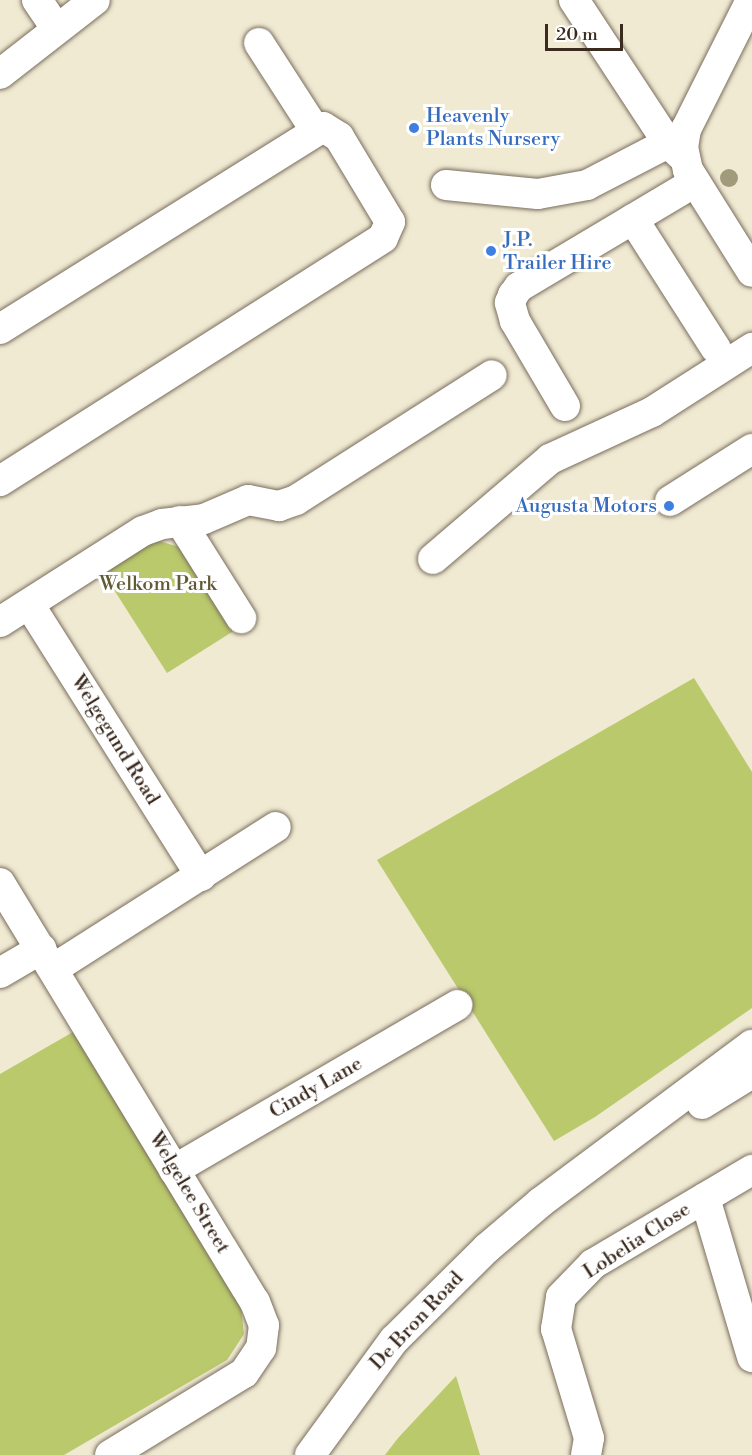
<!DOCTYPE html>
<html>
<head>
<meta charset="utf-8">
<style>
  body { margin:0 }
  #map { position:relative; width:752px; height:1455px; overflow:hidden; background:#f0ead3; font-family:"Libre Bodoni",serif }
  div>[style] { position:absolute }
  .green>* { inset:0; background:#bac96b }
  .roads { filter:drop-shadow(0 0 2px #7a6d5d) drop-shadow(0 0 2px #7a6d5d) }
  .minor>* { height:30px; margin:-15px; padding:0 15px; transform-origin:15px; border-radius:15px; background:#fff }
  .trees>* { width:18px; height:18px; margin:-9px; border-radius:50%; background:#a19b7c }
  .dots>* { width:16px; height:16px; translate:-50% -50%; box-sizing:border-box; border:3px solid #fff; border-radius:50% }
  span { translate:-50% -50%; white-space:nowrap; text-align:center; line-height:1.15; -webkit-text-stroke:6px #fff; paint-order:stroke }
  .shop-label { font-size:20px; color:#366cbe }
  .left { translate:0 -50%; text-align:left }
  .right { translate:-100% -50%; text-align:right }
  .park-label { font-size:20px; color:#615a35 }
  .street-label { font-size:20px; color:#3b2a1e }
  .scale { position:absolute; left:545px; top:24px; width:78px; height:27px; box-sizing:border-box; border:3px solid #3b2a1e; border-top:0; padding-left:8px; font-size:18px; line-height:21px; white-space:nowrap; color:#3b2a1e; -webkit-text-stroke:4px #fff; paint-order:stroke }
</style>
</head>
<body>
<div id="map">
  <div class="green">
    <div style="clip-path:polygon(159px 541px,179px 547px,233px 626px,232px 632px,167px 673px,102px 571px,147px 543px)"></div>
    <div style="clip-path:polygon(694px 678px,752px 772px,752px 1008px,595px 1117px,554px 1141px,377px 860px)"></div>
    <div style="clip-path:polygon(73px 1032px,241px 1308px,244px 1334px,227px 1360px,64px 1455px,0 1455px,0 1074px)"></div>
    <div style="clip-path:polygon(456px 1376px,480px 1455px,385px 1455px,398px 1438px)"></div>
  </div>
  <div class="roads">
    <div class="minor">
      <div style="left:37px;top:0;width:34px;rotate:56deg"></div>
      <div style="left:574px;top:0;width:171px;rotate:56.7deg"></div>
      <div style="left:668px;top:143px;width:21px;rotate:43deg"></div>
      <div style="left:751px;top:0;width:144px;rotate:116.7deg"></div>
      <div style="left:686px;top:129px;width:18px;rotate:99deg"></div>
      <div style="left:683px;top:147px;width:24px;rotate:78deg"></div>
      <div style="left:688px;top:170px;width:120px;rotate:57.9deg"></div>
      <div style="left:259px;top:43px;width:103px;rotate:57.2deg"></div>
      <div style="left:0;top:74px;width:120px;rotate:-37.9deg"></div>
      <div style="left:446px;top:185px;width:92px;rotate:5.6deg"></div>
      <div style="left:538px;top:194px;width:50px;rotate:-10.4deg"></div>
      <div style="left:587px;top:185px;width:91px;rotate:-27.4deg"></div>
      <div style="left:633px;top:219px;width:154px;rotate:57.4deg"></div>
      <div style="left:0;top:329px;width:381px;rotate:-32deg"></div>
      <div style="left:323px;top:127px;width:19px;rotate:32deg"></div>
      <div style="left:339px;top:137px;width:99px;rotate:59deg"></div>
      <div style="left:390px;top:222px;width:17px;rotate:114deg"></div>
      <div style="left:383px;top:238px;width:454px;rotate:147.6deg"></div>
      <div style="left:565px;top:406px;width:99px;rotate:-120.5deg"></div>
      <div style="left:515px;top:321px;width:19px;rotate:-106deg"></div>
      <div style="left:510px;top:303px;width:9px;rotate:-69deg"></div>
      <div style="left:513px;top:295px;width:10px;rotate:-53deg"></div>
      <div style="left:519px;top:287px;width:205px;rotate:-30.8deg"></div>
      <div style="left:670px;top:501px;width:97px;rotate:-32.4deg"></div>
      <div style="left:180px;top:521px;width:115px;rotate:57.8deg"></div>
      <div style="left:433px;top:559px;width:154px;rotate:-40.5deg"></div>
      <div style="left:550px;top:459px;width:112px;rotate:-24.7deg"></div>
      <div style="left:652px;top:412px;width:119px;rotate:-32.6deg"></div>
      <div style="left:29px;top:604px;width:322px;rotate:57.7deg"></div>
      <div style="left:0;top:622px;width:169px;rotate:-32.5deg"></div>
      <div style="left:143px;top:531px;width:20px;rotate:-20deg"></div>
      <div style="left:162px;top:524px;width:42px;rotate:-6.8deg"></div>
      <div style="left:204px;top:519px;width:48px;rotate:-23.4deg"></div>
      <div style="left:248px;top:500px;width:32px;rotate:11deg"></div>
      <div style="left:279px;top:506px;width:18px;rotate:-19deg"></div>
      <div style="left:296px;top:500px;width:232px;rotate:-32.5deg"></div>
      <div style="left:0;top:883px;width:490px;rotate:58.7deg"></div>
      <div style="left:255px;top:1302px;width:25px;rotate:69deg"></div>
      <div style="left:264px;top:1325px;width:23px;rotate:97deg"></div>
      <div style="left:261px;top:1348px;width:30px;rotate:124deg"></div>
      <div style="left:244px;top:1373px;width:157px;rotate:148.5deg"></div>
      <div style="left:53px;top:969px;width:264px;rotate:-32.5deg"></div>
      <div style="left:0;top:973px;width:48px;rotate:-30.3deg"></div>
      <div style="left:702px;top:1104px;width:59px;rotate:-31.8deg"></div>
      <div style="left:174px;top:1170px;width:328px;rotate:-30.2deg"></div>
      <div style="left:705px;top:1198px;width:166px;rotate:73.5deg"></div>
      <div style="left:310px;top:1455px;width:142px;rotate:-53.9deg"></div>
      <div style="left:394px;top:1340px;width:131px;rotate:-44.7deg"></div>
      <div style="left:487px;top:1248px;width:71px;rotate:-40.4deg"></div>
      <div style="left:541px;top:1202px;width:263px;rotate:-36.7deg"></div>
      <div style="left:586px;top:1455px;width:17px;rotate:-80deg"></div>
      <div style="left:589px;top:1438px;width:114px;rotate:-106.8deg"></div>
      <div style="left:556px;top:1329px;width:32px;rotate:-81deg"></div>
      <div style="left:561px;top:1297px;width:46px;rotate:-45.9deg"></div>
      <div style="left:593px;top:1264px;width:185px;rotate:-30.6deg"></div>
    </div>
  </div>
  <div class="trees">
    <div style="left:729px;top:178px"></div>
  </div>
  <div class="dots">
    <div style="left:414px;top:128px;background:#3f7fe0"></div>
    <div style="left:491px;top:251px;background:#3f7fe0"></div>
    <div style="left:669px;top:506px;background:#3f7fe0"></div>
  </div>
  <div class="shop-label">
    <span class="left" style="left:426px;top:128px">Heavenly<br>Plants Nursery</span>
    <span class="left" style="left:503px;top:252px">J.P.<br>Trailer Hire</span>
    <span class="right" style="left:657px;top:506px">Augusta Motors</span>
  </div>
  <div class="park-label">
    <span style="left:158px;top:584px">Welkom Park</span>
  </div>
  <div class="street-label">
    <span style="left:115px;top:740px;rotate:58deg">Welgegund Road</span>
    <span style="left:316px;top:1088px;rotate:-30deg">Cindy Lane</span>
    <span style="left:189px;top:1193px;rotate:59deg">Welgelee Street</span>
    <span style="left:637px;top:1241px;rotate:-33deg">Lobelia Close</span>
    <span style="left:417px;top:1321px;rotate:-47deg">De Bron Road</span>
  </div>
  <div class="scale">20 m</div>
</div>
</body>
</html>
